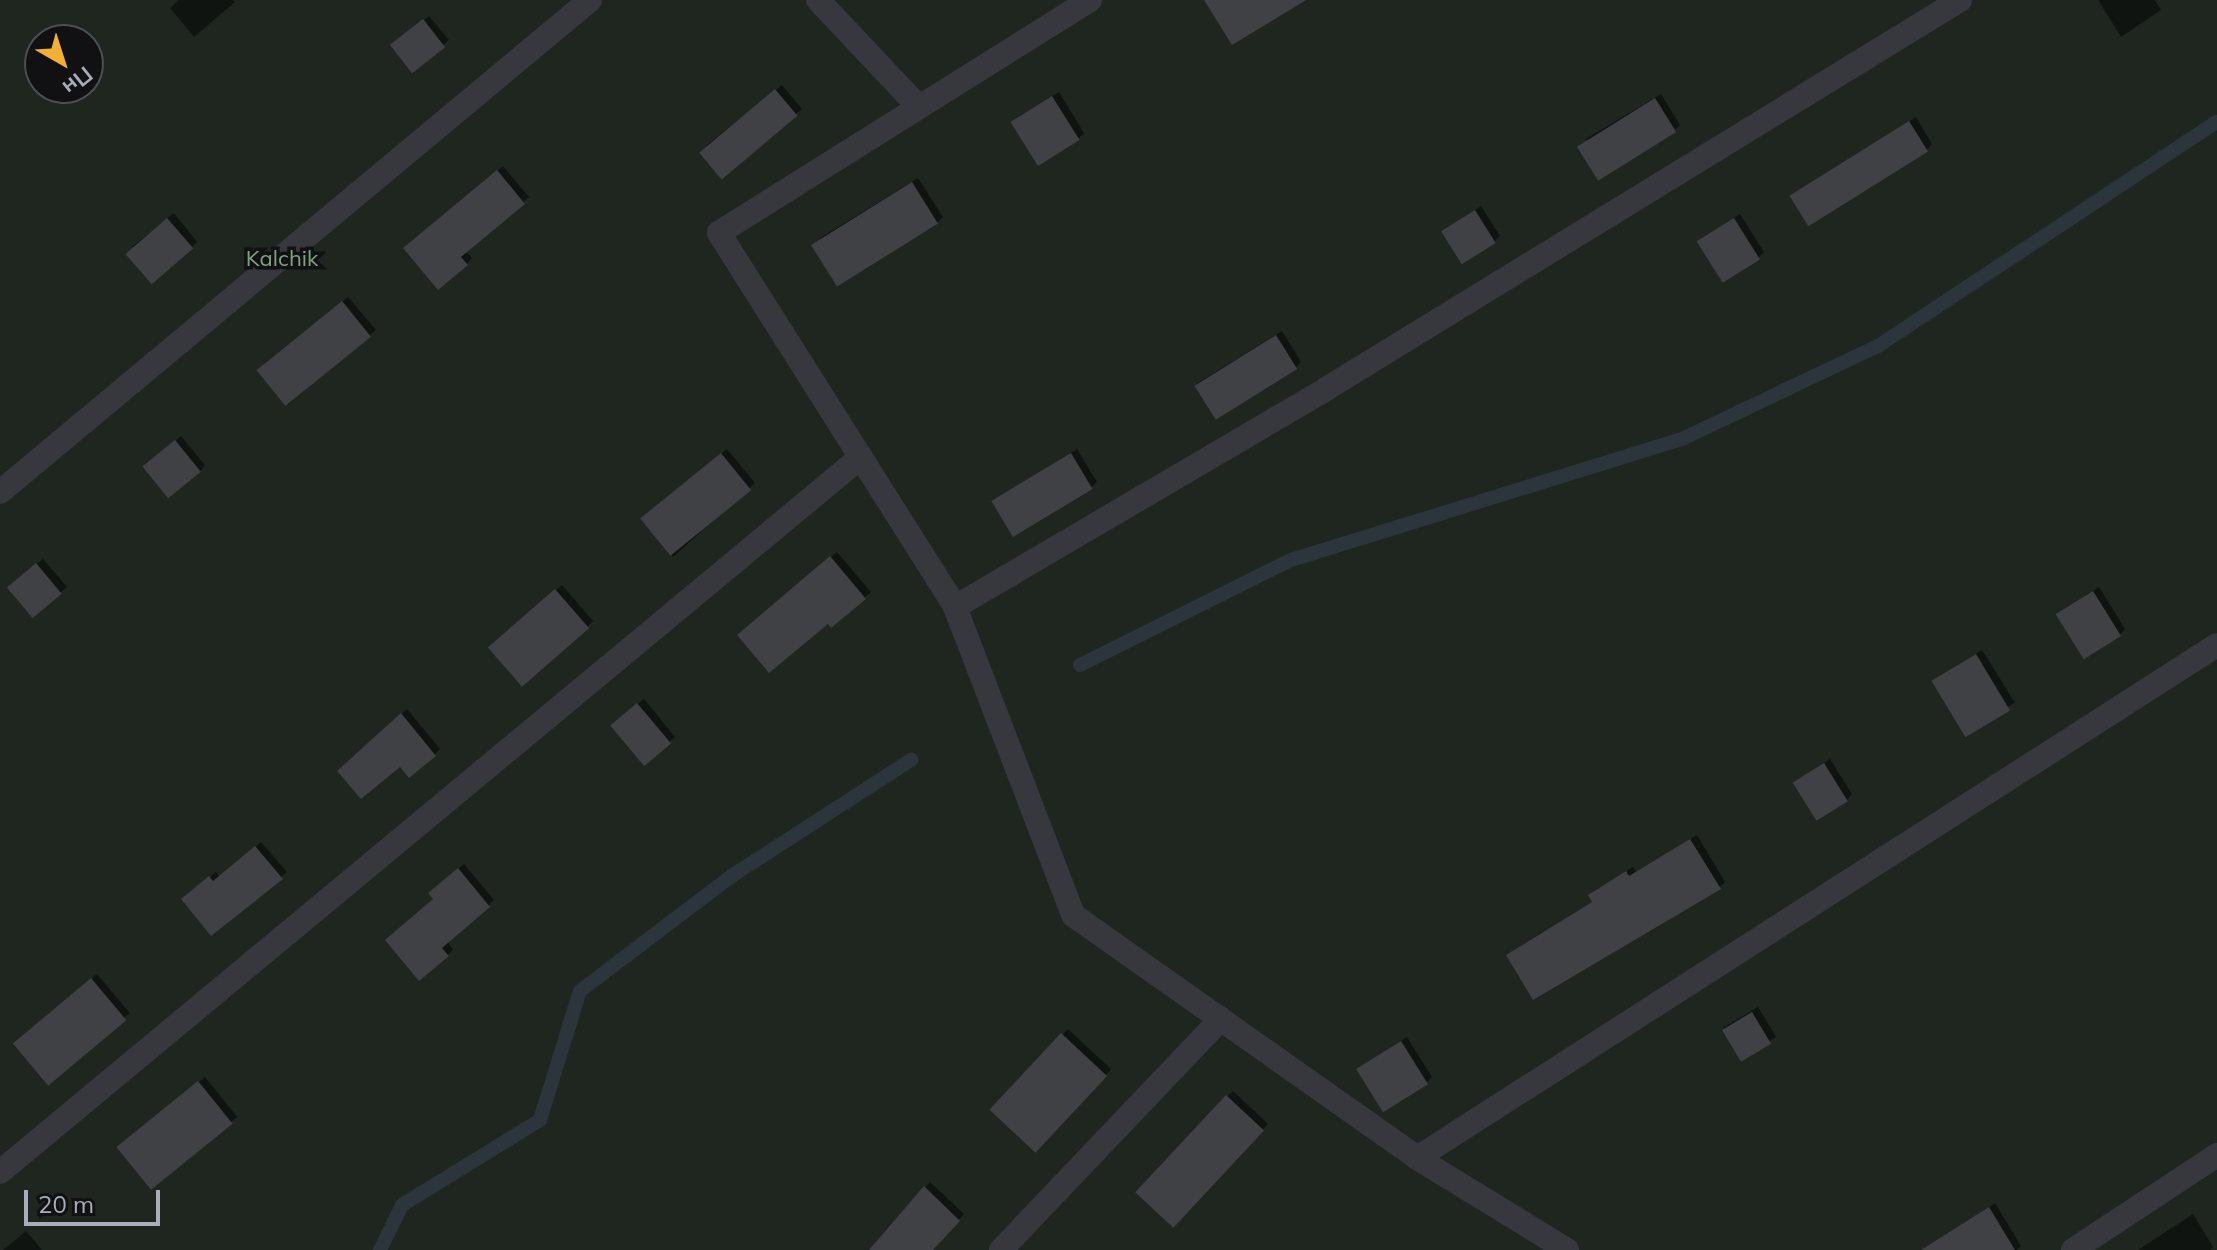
<!DOCTYPE html>
<html>
<head>
<meta charset="utf-8">
<style>
  body { margin:0 }
  #map { position:relative; width:2217px; height:1250px; overflow:hidden; background:#161618; font-family:Mulish,sans-serif }
  div>[style] { position:absolute }
  .green>* { inset:0; background:#1e261f }
  .shadow>* { inset:0; background:#0007; transform-origin:0 0 }
  .stream>* { height:14px; margin:-7px; padding:0 7px; transform-origin:7px; border-radius:7px; background:#2c353c }
  .building>* { inset:0; background:#404145; transform-origin:0 0 }
  .service>* { height:24px; margin:-12px; padding:0 12px; transform-origin:12px; border-radius:12px; background:#37383d }
  span { translate:-50% -50%; white-space:nowrap; text-align:center; line-height:1.15; -webkit-text-stroke:7px #111113; paint-order:stroke }
  .park-label { font-size:22px; color:#7fa381 }
  .north { position:absolute; left:24px; top:24px; width:80px; height:80px; box-sizing:border-box; background:#111113; border:2px solid #4d4f55; border-radius:50%; rotate:141deg; font-size:22px; font-weight:700; line-height:32px; text-align:center; color:#a8adb8 }
  .north::after { content:''; display:block; margin:auto; width:28px; height:36px; background:#f2b134; clip-path:polygon(50% 0,100% 100%,50% 72%,0 100%) }
  .scale { position:absolute; left:24px; top:1190px; width:136px; height:36px; box-sizing:border-box; border:4px solid #a8adb8; border-top:0; padding-left:10px; font-size:24px; line-height:28px; white-space:nowrap; color:#a8adb8; -webkit-text-stroke:6px #111113; paint-order:stroke }
</style>
</head>
<body>
<div id="map">
  <div class="green">
    <div style="clip-path:polygon(evenodd,0 0,2217px 0,2217px 1250px,0 1250px,0 0,40px 40px,88px 40px,88px 88px,40px 88px,40px 40px)"></div>
  </div>
  <div class="shadow">
    <div style="clip-path:polygon(179px 0,233px 0,235px 2px,194px 37px,170px 8px)"></div>
    <div style="clip-path:polygon(2098px 0,2155px 0,2161px 10px,2121px 37px)"></div>
    <div style="clip-path:polygon(429px 16px,449px 40px,443px 45px,399px 41px)"></div>
    <div style="clip-path:polygon(782px 85px,802px 109px,722px 176px,707px 145px)"></div>
    <div style="clip-path:polygon(1059px 92px,1084px 133px,1079px 138px,1018px 117px)"></div>
    <div style="clip-path:polygon(1661px 94px,1680px 125px,1675px 130px,1584px 140px)"></div>
    <div style="clip-path:polygon(1916px 117px,1932px 144px,1927px 150px,1792px 197px)"></div>
    <div style="clip-path:polygon(503px 166px,529px 197px,466px 251px,472px 258px,467px 264px,411px 243px)"></div>
    <div style="clip-path:polygon(918px 178px,943px 217px,937px 223px,819px 239px)"></div>
    <div style="clip-path:polygon(1481px 206px,1500px 236px,1494px 242px,1443px 232px)"></div>
    <div style="clip-path:polygon(174px 213px,197px 242px,192px 247px,132px 247px)"></div>
    <div style="clip-path:polygon(1740px 214px,1764px 252px,1758px 258px,1700px 241px)"></div>
    <div style="clip-path:polygon(348px 297px,376px 330px,288px 405px,264px 364px)"></div>
    <div style="clip-path:polygon(1282px 331px,1301px 362px,1296px 367px,1196px 384px)"></div>
    <div style="clip-path:polygon(181px 436px,205px 465px,200px 471px,151px 461px)"></div>
    <div style="clip-path:polygon(727px 449px,755px 483px,673px 557px,648px 514px)"></div>
    <div style="clip-path:polygon(1077px 449px,1097px 482px,1092px 487px,994px 503px)"></div>
    <div style="clip-path:polygon(837px 552px,871px 592px,865px 597px,831px 625px,828px 621px,745px 630px)"></div>
    <div style="clip-path:polygon(43px 559px,67px 587px,33px 616px,15px 582px)"></div>
    <div style="clip-path:polygon(562px 585px,593px 621px,587px 627px,495px 642px)"></div>
    <div style="clip-path:polygon(2099px 587px,2125px 629px,2120px 635px,2058px 614px)"></div>
    <div style="left:1982px;top:650px;width:62px;height:57px;rotate:58deg"></div>
    <div style="clip-path:polygon(644px 699px,675px 737px,669px 742px,619px 720px)"></div>
    <div style="clip-path:polygon(407px 709px,440px 749px,435px 754px,409px 775px,400px 764px,340px 771px)"></div>
    <div style="clip-path:polygon(1830px 759px,1852px 794px,1847px 800px,1795px 783px)"></div>
    <div style="clip-path:polygon(1697px 835px,1725px 882px,1720px 887px,1534px 997px,1508px 956px,1514px 950px,1594px 901px,1596px 890px,1633px 867px,1636px 872px)"></div>
    <div style="clip-path:polygon(261px 842px,287px 872px,212px 933px,189px 893px,216px 872px,220px 877px)"></div>
    <div style="clip-path:polygon(464px 864px,494px 900px,447px 941px,453px 949px,448px 955px,393px 934px,435px 899px,436px 887px)"></div>
    <div style="left:97px;top:974px;width:51px;height:100px;rotate:50deg"></div>
    <div style="left:1758px;top:1007px;width:35px;height:41px;rotate:59deg"></div>
    <div style="left:1068px;top:1029px;width:59px;height:110px;rotate:43deg"></div>
    <div style="clip-path:polygon(1407px 1037px,1432px 1077px,1426px 1083px,1358px 1069px)"></div>
    <div style="left:205px;top:1077px;width:51px;height:103px;rotate:51deg"></div>
    <div style="clip-path:polygon(1233px 1091px,1268px 1124px,1172px 1224px,1194px 1131px)"></div>
    <div style="clip-path:polygon(930px 1182px,964px 1214px,930px 1250px,872px 1250px)"></div>
    <div style="clip-path:polygon(1995px 1203px,2021px 1246px,2017px 1250px,1958px 1250px,1949px 1234px)"></div>
    <div style="clip-path:polygon(2193px 1214px,2213px 1247px,2210px 1250px,2138px 1250px)"></div>
    <div style="clip-path:polygon(26px 1231px,42px 1250px,3px 1250px)"></div>
  </div>
  <div class="stream">
    <div style="left:1080px;top:665px;width:236px;rotate:-26.5deg"></div>
    <div style="left:1291px;top:560px;width:412px;rotate:-17.2deg"></div>
    <div style="left:1684px;top:438px;width:215px;rotate:-25.4deg"></div>
    <div style="left:1878px;top:346px;width:406px;rotate:-33.5deg"></div>
    <div style="left:380px;top:1250px;width:50px;rotate:-63.9deg"></div>
    <div style="left:402px;top:1205px;width:162px;rotate:-31.6deg"></div>
    <div style="left:540px;top:1120px;width:135px;rotate:-72.8deg"></div>
    <div style="left:580px;top:991px;width:188px;rotate:-37.2deg"></div>
    <div style="left:730px;top:877px;width:216px;rotate:-32.9deg"></div>
  </div>
  <div class="building">
    <div style="clip-path:polygon(1204px 0,1306px 0,1232px 45px)"></div>
    <div style="left:423px;top:19px;width:36px;height:42px;rotate:52deg"></div>
    <div style="left:775px;top:89px;width:35px;height:99px;rotate:50deg"></div>
    <div style="left:1052px;top:96px;width:52px;height:49px;rotate:58deg"></div>
    <div style="left:1655px;top:98px;width:40px;height:92px;rotate:58deg"></div>
    <div style="left:1909px;top:121px;width:36px;height:141px;rotate:58deg"></div>
    <div style="clip-path:polygon(497px 170px,525px 204px,461px 257px,468px 265px,438px 290px,403px 248px)"></div>
    <div style="left:912px;top:182px;width:49px;height:119px;rotate:58deg"></div>
    <div style="left:1475px;top:210px;width:39px;height:40px;rotate:58deg"></div>
    <div style="left:167px;top:218px;width:40px;height:55px;rotate:49deg"></div>
    <div style="left:1734px;top:218px;width:49px;height:44px;rotate:58deg"></div>
    <div style="left:342px;top:301px;width:46px;height:110px;rotate:51deg"></div>
    <div style="left:1276px;top:335px;width:40px;height:96px;rotate:58deg"></div>
    <div style="left:175px;top:440px;width:41px;height:42px;rotate:51deg"></div>
    <div style="left:721px;top:453px;width:48px;height:104px;rotate:51deg"></div>
    <div style="left:1071px;top:453px;width:42px;height:93px;rotate:59deg"></div>
    <div style="clip-path:polygon(830px 556px,866px 599px,831px 628px,828px 624px,769px 673px,737px 635px)"></div>
    <div style="left:36px;top:563px;width:40px;height:38px;rotate:50deg"></div>
    <div style="left:555px;top:589px;width:52px;height:89px;rotate:49deg"></div>
    <div style="left:2093px;top:591px;width:53px;height:44px;rotate:58deg"></div>
    <div style="left:1976px;top:654px;width:66px;height:52px;rotate:59deg"></div>
    <div style="left:637px;top:703px;width:53px;height:35px;rotate:50deg"></div>
    <div style="clip-path:polygon(401px 713px,436px 756px,409px 778px,400px 767px,361px 799px,337px 771px)"></div>
    <div style="left:1824px;top:763px;width:45px;height:37px;rotate:58deg"></div>
    <div style="clip-path:polygon(1690px 839px,1721px 889px,1533px 1000px,1506px 955px,1592px 902px,1588px 895px,1626px 871px,1629px 876px)"></div>
    <div style="clip-path:polygon(255px 846px,283px 879px,211px 936px,181px 899px,209px 876px,213px 881px)"></div>
    <div style="clip-path:polygon(458px 868px,490px 907px,442px 948px,449px 956px,419px 981px,385px 940px,433px 899px,428px 893px)"></div>
    <div style="left:91px;top:978px;width:55px;height:102px;rotate:50deg"></div>
    <div style="left:1752px;top:1012px;width:37px;height:35px;rotate:59deg"></div>
    <div style="left:1061px;top:1033px;width:63px;height:105px;rotate:43deg"></div>
    <div style="left:1401px;top:1041px;width:51px;height:53px;rotate:58deg"></div>
    <div style="left:198px;top:1081px;width:55px;height:105px;rotate:51deg"></div>
    <div style="left:1226px;top:1095px;width:52px;height:133px;rotate:43deg"></div>
    <div style="clip-path:polygon(924px 1186px,960px 1221px,933px 1250px,869px 1250px)"></div>
    <div style="clip-path:polygon(1989px 1207px,2015px 1250px,1921px 1250px)"></div>
  </div>
  <div class="service">
    <div style="left:818px;top:0;width:147px;rotate:46.7deg"></div>
    <div style="left:1090px;top:0;width:438px;rotate:147.9deg"></div>
    <div style="left:719px;top:233px;width:442px;rotate:57.7deg"></div>
    <div style="left:955px;top:607px;width:330px;rotate:69deg"></div>
    <div style="left:1073px;top:915px;width:421px;rotate:35.2deg"></div>
    <div style="left:1417px;top:1158px;width:176px;rotate:31.5deg"></div>
    <div style="left:0;top:492px;width:768px;rotate:-39.82deg"></div>
    <div style="left:955px;top:607px;width:430px;rotate:-30.4deg"></div>
    <div style="left:1326px;top:389px;width:744px;rotate:-31.53deg"></div>
    <div style="left:1417px;top:1158px;width:950px;rotate:-32.67deg"></div>
    <div style="left:0;top:1172px;width:1119px;rotate:-39.71deg"></div>
    <div style="left:1001px;top:1250px;width:319px;rotate:-46.4deg"></div>
    <div style="left:2073px;top:1250px;width:173px;rotate:-33.4deg"></div>
  </div>
  <div class="park-label">
    <span style="left:282px;top:259px">Kalchik</span>
  </div>
  <div class="north">Пн</div>
  <div class="scale">20 m</div>
</div>
</body>
</html>
